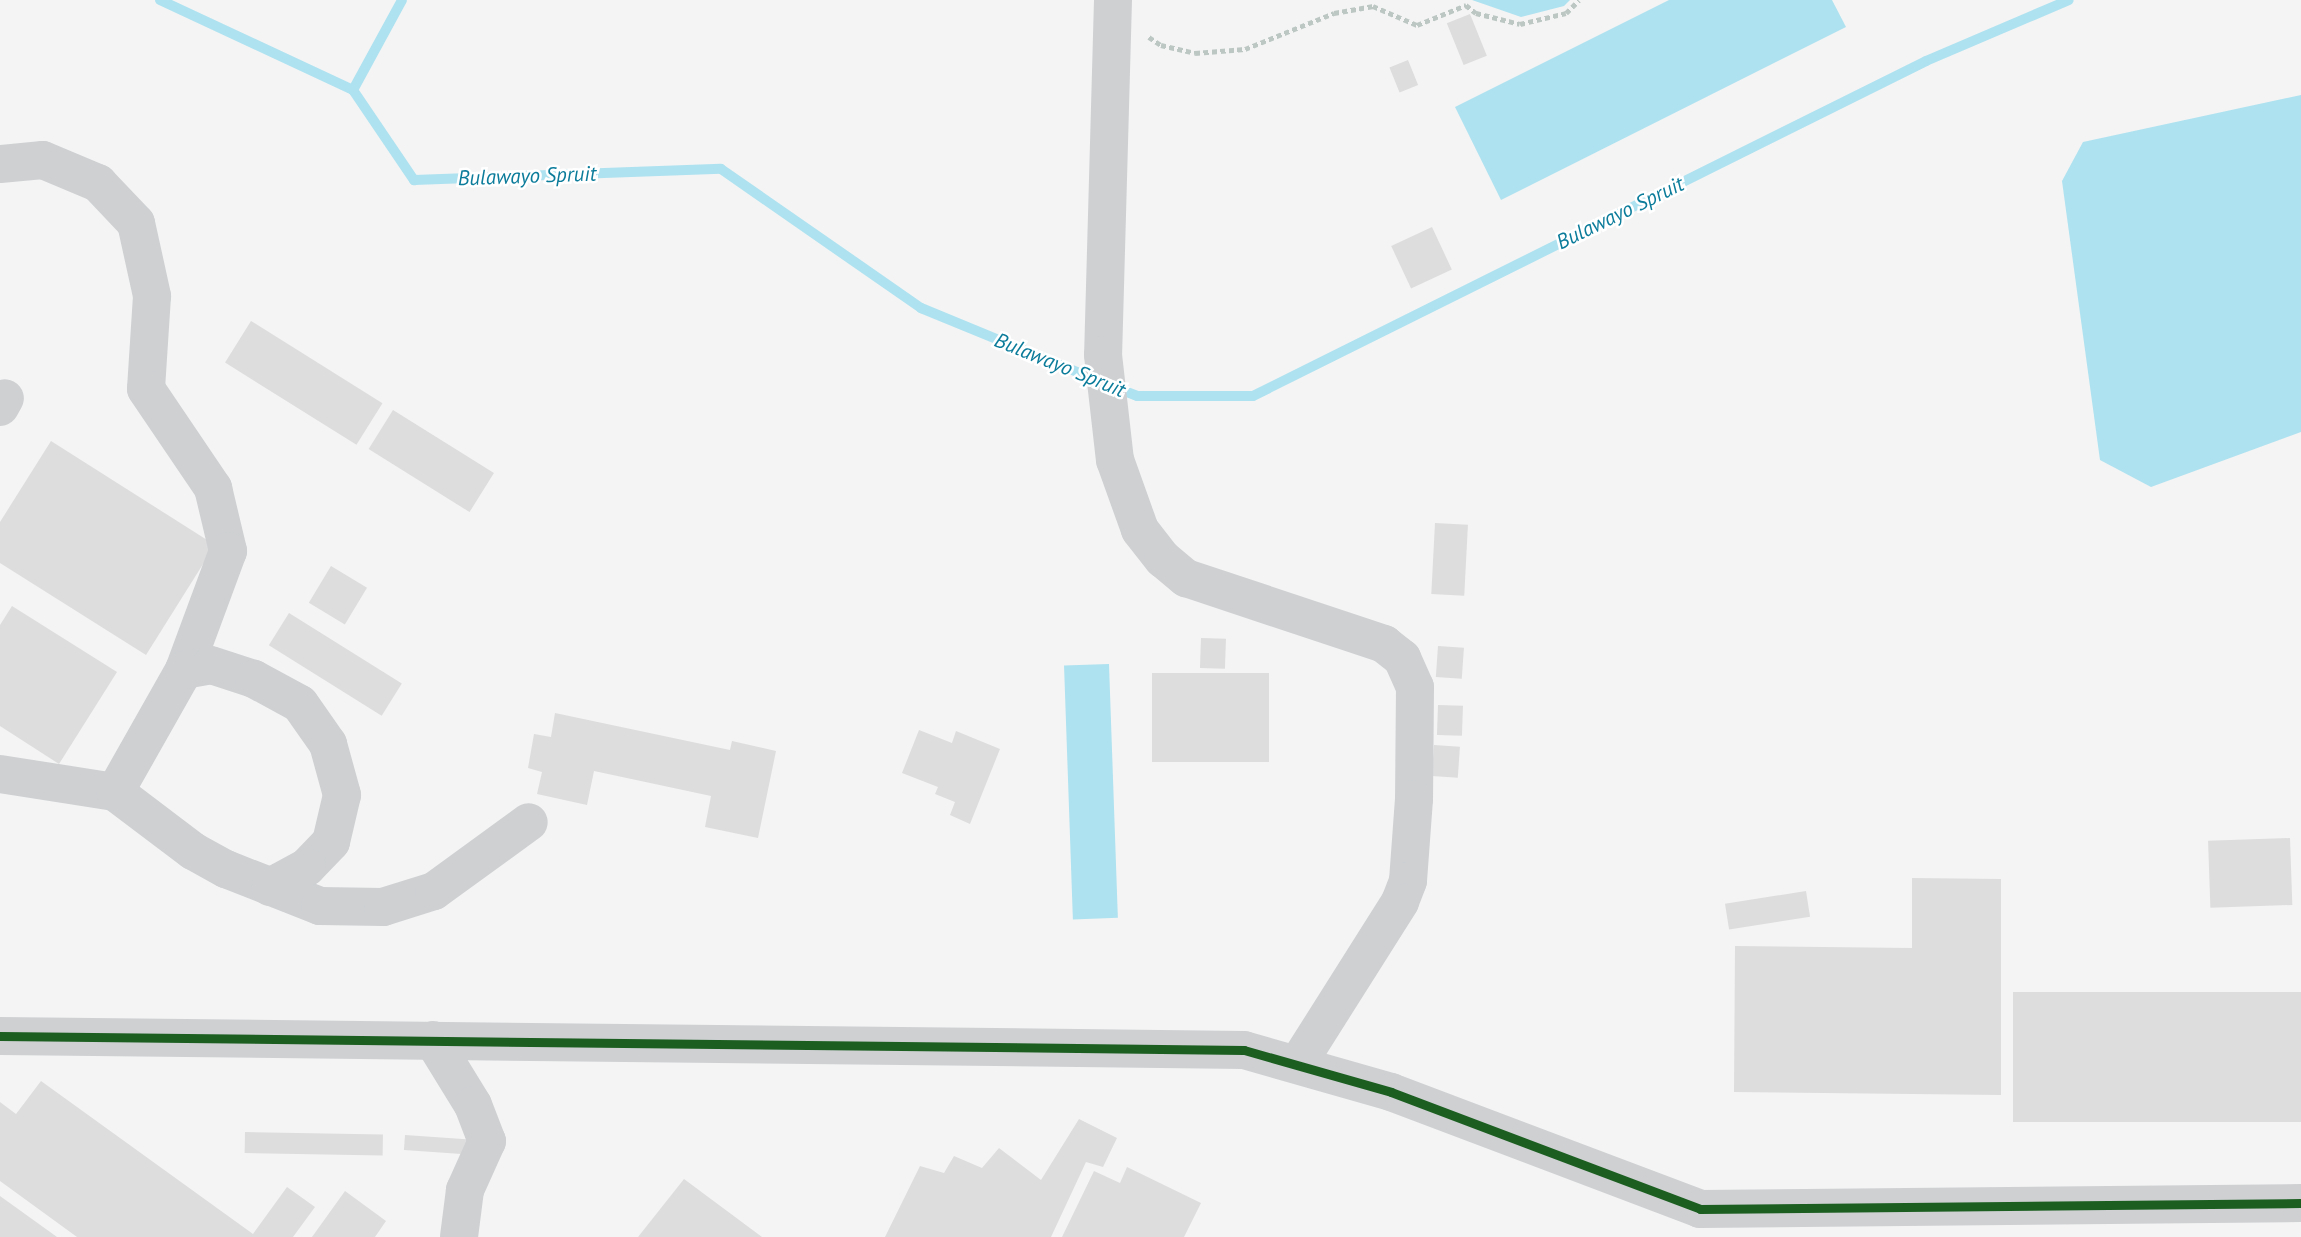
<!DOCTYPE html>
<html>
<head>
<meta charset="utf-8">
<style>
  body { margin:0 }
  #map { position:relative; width:2301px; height:1237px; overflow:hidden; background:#f4f4f4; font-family:"PT Sans",sans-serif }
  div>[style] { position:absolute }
  .water>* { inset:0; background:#aee2f0; transform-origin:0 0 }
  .stream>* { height:10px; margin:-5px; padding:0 5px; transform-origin:5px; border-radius:5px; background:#aee2f0 }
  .building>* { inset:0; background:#ddddde; transform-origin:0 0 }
  .path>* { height:4.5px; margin-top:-2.25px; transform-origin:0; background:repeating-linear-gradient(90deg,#bcc7c4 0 5px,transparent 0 8.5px) }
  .minor>* { height:38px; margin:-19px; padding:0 19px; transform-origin:19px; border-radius:19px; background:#ced0d2 }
  .cycleway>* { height:9px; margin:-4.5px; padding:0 4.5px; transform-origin:4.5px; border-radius:4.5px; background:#1b5e20 }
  span { translate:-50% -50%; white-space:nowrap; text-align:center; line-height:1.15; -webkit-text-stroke:5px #fff; paint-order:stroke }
  .water-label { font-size:21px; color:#0c7c9b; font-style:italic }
</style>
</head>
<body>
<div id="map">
  <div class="water">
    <div style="clip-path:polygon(1472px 0,1570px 0,1564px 6px,1521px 17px)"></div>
    <div style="clip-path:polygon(1669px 0,1832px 0,1846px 27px,1501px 200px,1455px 107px)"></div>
    <div style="clip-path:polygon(2301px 95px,2301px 432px,2151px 487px,2100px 460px,2062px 181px,2083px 142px)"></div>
    <div style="left:1109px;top:664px;width:254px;height:45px;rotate:88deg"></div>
  </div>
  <div class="stream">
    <div style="left:160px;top:0;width:213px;rotate:25deg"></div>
    <div style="left:353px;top:90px;width:109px;rotate:55.9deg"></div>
    <div style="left:414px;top:180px;width:307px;rotate:-2.1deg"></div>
    <div style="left:721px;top:169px;width:244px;rotate:34.8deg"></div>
    <div style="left:921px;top:308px;width:192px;rotate:22.3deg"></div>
    <div style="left:353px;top:90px;width:102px;rotate:-61.4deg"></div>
    <div style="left:1114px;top:387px;width:25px;rotate:21deg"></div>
    <div style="left:1137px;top:396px;width:116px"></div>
    <div style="left:1253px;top:396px;width:752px;rotate:-26.46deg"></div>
    <div style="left:1926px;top:61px;width:155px;rotate:-23.1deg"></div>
  </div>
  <div class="building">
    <div style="left:1470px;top:14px;width:45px;height:25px;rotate:68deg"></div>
    <div style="left:1408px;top:60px;width:27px;height:20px;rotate:68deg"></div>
    <div style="left:1432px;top:227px;width:47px;height:45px;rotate:65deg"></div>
    <div style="left:251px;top:321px;width:155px;height:49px;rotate:32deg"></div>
    <div style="left:393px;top:410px;width:119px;height:46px;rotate:32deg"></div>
    <div style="clip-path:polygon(51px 441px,215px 545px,146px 655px,0 563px,0 522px)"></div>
    <div style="left:1435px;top:523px;width:33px;height:71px;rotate:3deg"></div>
    <div style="left:331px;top:566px;width:42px;height:43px;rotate:31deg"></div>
    <div style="clip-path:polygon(12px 606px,117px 672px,59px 764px,0 726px,0 625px)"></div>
    <div style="left:289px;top:613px;width:133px;height:38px;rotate:32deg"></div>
    <div style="left:1201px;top:638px;width:25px;height:30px;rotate:2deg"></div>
    <div style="left:1438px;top:646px;width:26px;height:31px;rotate:4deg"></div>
    <div style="left:1152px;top:673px;width:117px;height:89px"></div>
    <div style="left:1438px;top:705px;width:25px;height:30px;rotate:2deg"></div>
    <div style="clip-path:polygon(555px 713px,730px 750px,732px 741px,776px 751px,758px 838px,705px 827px,711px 796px,594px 771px,587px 805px,537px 794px,542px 772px,528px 768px,534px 734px,551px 737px)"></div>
    <div style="clip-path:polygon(919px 730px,952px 743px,956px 731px,1000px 749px,970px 824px,950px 815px,955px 802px,935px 794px,938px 787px,902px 773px)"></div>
    <div style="left:1434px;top:745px;width:26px;height:31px;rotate:4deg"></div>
    <div style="left:2290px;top:838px;width:67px;height:82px;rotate:88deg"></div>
    <div style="clip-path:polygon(1912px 878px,2001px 879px,2001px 1095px,1734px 1092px,1735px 946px,1912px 948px)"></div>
    <div style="left:1806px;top:891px;width:26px;height:82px;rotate:81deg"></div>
    <div style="left:2301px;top:992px;width:130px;height:288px;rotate:90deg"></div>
    <div style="clip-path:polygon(41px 1081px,253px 1234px,287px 1187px,315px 1207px,293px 1237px,77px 1237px,0 1181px,0 1102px,16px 1114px)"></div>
    <div style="clip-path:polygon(1079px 1119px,1117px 1138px,1103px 1167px,1086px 1162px,1051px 1237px,885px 1237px,920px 1166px,944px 1173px,954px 1156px,982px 1168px,999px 1148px,1041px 1180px)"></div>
    <div style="left:245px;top:1132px;width:138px;height:21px;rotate:1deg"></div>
    <div style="left:405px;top:1135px;width:65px;height:15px;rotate:4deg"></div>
    <div style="clip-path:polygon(1127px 1167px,1201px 1203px,1184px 1237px,1062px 1237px,1094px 1171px,1120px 1183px)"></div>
    <div style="clip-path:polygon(684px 1179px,762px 1237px,638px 1237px)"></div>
    <div style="clip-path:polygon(345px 1191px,386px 1221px,375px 1237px,312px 1237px)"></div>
    <div style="clip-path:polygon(0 1196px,57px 1237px,0 1237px)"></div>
  </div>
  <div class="path">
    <div style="left:1149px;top:37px;width:14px;rotate:34deg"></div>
    <div style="left:1161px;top:45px;width:35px;rotate:13deg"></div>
    <div style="left:1195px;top:53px;width:50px;rotate:-4.6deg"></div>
    <div style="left:1245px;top:49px;width:96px;rotate:-22deg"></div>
    <div style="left:1334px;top:13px;width:40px;rotate:-10deg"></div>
    <div style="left:1373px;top:6px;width:48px;rotate:23.4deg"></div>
    <div style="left:1417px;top:25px;width:53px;rotate:-22.2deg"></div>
    <div style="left:1466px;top:5px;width:13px;rotate:39deg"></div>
    <div style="left:1476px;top:13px;width:45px;rotate:14deg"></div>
    <div style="left:1520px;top:24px;width:47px;rotate:-13.4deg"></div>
    <div style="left:1566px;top:13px;width:18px;rotate:-45deg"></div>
  </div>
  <div class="minor">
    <div style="left:1113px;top:0;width:355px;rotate:91.6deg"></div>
    <div style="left:1103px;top:355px;width:106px;rotate:83.5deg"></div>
    <div style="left:1115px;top:460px;width:74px;rotate:70.3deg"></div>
    <div style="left:1140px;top:530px;width:37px;rotate:52deg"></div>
    <div style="left:1163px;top:559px;width:30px;rotate:40deg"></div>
    <div style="left:1186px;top:578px;width:209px;rotate:18.4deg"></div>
    <div style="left:1384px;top:644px;width:23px;rotate:38deg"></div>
    <div style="left:1402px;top:658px;width:32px;rotate:66deg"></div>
    <div style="left:1415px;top:687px;width:112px;rotate:90.5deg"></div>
    <div style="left:1414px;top:799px;width:82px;rotate:94.2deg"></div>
    <div style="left:1408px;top:881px;width:22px;rotate:111deg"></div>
    <div style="left:1400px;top:902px;width:189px;rotate:122.3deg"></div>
    <div style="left:0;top:164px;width:43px;rotate:-5.3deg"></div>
    <div style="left:43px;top:160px;width:60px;rotate:22.7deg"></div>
    <div style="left:98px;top:183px;width:55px;rotate:46.5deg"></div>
    <div style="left:136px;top:223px;width:75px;rotate:77.6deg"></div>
    <div style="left:152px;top:296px;width:93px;rotate:93.7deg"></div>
    <div style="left:146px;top:389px;width:120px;rotate:55.9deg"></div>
    <div style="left:213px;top:488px;width:65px;rotate:76.6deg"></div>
    <div style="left:228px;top:551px;width:127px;rotate:110.3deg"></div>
    <div style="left:0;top:407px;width:10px;rotate:-61deg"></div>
    <div style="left:0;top:774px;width:116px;rotate:8.9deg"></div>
    <div style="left:115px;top:792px;width:98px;rotate:37.1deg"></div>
    <div style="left:193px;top:851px;width:38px;rotate:29deg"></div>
    <div style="left:226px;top:869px;width:101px;rotate:21.5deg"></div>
    <div style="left:320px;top:906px;width:63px;rotate:0.9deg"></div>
    <div style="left:383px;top:907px;width:53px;rotate:-17.4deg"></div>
    <div style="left:434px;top:891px;width:117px;rotate:-36deg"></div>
    <div style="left:115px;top:792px;width:140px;rotate:-60.5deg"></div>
    <div style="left:184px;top:670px;width:27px;rotate:-10deg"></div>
    <div style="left:211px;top:665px;width:45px;rotate:18deg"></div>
    <div style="left:254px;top:679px;width:52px;rotate:28.5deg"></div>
    <div style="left:300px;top:704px;width:49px;rotate:55deg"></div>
    <div style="left:328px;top:744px;width:53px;rotate:74.6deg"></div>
    <div style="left:342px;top:795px;width:48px;rotate:103.2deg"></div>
    <div style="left:331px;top:842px;width:35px;rotate:134deg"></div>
    <div style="left:307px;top:867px;width:42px;rotate:151.6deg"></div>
    <div style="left:0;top:1036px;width:1244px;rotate:0.64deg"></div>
    <div style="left:1244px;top:1050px;width:153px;rotate:15.9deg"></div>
    <div style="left:1391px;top:1092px;width:330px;rotate:20.7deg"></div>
    <div style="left:1700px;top:1209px;width:601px;rotate:-0.57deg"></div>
    <div style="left:433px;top:1040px;width:76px;rotate:58.4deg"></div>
    <div style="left:473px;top:1105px;width:39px;rotate:69deg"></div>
    <div style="left:487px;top:1141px;width:54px;rotate:114.2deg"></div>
    <div style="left:465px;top:1190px;width:47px;rotate:97.3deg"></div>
  </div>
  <div class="cycleway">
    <div style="left:0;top:1036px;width:1244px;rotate:0.64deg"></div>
    <div style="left:1244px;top:1050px;width:153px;rotate:15.9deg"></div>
    <div style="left:1391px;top:1092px;width:330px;rotate:20.7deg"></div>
    <div style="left:1700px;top:1209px;width:601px;rotate:-0.57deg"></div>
  </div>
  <div class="water-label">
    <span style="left:527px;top:176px;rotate:-2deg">Bulawayo Spruit</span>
    <span style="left:1620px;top:213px;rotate:-26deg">Bulawayo Spruit</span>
    <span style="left:1060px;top:365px;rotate:22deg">Bulawayo Spruit</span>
  </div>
</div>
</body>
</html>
